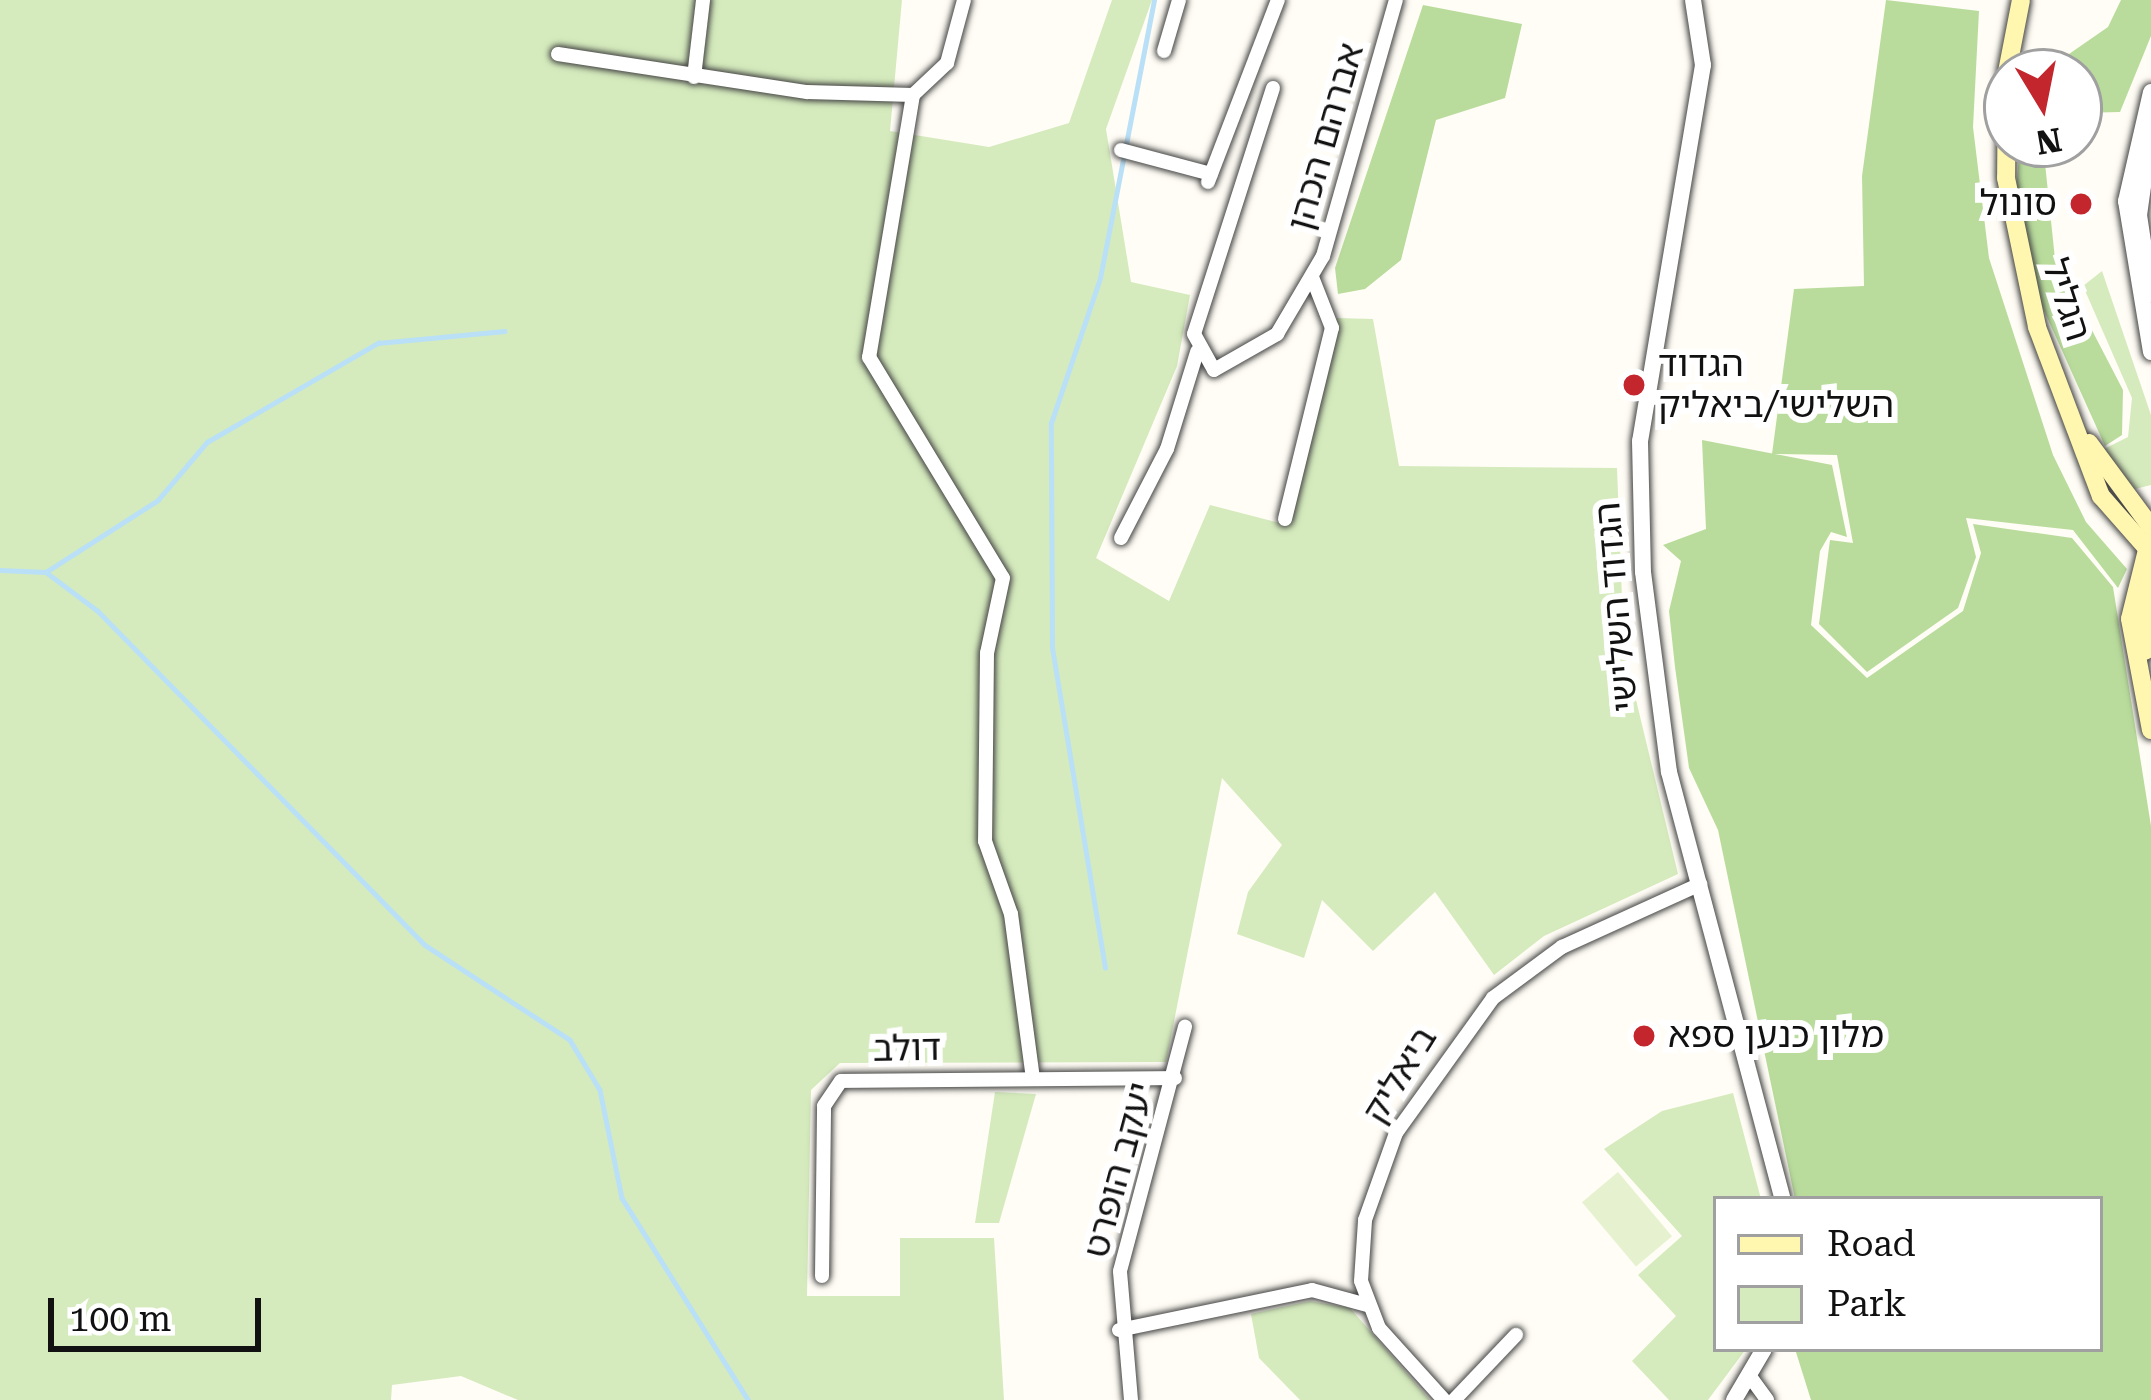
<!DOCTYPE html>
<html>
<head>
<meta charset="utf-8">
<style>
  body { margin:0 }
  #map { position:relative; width:2151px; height:1400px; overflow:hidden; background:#fffdf5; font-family:"Roboto Serif","Noto Sans Hebrew",serif }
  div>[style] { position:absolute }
  .green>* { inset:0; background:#d5ebbd }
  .forest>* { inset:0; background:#b9dc9c }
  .pitch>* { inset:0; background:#e6f2cf; transform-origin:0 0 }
  .stream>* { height:4.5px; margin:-2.25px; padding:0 2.25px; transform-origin:2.25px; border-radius:2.25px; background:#b9e0f7 }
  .roads { filter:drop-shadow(0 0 3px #444) drop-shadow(0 0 3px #444) }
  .minor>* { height:14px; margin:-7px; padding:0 7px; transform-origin:7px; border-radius:7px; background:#fff }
  .tertiary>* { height:16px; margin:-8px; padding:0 8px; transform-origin:8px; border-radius:8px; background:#fff }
  .secondary>* { height:18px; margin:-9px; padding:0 9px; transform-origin:9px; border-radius:9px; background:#fff6b0 }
  .dots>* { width:33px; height:33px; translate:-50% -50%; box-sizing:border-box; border:6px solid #fff; border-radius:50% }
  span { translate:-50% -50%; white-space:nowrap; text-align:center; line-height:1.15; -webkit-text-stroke:12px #fff; paint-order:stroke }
  .street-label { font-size:36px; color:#111 }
  .poi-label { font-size:36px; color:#111 }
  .right { translate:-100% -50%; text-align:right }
  .left { translate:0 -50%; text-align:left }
  .legend { position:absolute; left:1713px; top:1196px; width:390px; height:156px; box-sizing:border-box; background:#fff; border:3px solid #a0a0a0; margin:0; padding:15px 21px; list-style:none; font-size:36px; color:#111 }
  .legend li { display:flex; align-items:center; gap:24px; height:60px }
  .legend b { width:60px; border:3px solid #a0a0a0 }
  .north { position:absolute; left:1983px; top:48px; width:120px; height:120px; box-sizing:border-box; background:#fff; border:3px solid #a0a0a0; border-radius:50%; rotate:170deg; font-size:33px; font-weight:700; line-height:48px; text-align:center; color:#111 }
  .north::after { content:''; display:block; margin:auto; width:42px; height:54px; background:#c4262e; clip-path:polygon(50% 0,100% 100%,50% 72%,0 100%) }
  .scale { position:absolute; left:48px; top:1298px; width:213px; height:54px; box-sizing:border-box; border:6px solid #111; border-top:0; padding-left:15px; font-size:36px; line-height:42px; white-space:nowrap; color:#111; -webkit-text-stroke:9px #fff; paint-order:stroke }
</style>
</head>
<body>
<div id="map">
  <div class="green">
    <div style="clip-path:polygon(0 0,902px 0,890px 131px,989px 147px,1069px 123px,1112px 0,1152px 0,1106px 129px,1131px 282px,1190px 295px,1177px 366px,1096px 558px,1169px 601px,1210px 505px,1284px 524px,1337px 318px,1373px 319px,1399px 466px,1617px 468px,1624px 650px,1678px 874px,1544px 936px,1494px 975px,1435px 892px,1373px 951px,1322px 900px,1304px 958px,1237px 934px,1248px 892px,1282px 845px,1222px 778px,1166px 1062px,840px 1063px,811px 1090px,807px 1296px,900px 1296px,900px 1238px,994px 1238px,1004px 1400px,518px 1400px,461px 1376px,392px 1385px,391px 1400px,0 1400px)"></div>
    <div style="clip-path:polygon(2102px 271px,2151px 415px,2151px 485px,2127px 491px,2098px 452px,2128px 437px,2132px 398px,2083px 286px)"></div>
    <div style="clip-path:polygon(995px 1092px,1036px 1094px,999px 1223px,975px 1223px)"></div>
    <div style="clip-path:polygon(1733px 1093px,1761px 1199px,1716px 1199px,1716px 1349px,1746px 1349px,1708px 1400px,1669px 1400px,1632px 1361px,1676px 1316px,1638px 1275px,1682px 1236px,1604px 1149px,1662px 1111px)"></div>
    <div style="clip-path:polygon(1310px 1301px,1350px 1308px,1430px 1400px,1300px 1400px,1259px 1358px,1251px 1314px)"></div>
  </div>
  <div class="forest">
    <div style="clip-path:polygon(1886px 0,1979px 11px,1973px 127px,1989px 258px,2053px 455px,2086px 522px,2127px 569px,2118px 588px,2073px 530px,1966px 518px,1976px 557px,1958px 608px,1867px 672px,1819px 624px,1830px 540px,1853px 543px,1837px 455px,1772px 454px,1794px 289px,1864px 286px,1862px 176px)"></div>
    <div style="clip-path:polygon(2121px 0,2151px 0,2151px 36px,2120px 112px,2079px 113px,2079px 72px,2043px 72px,2108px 27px)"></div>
    <div style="clip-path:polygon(1423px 5px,1522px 24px,1505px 98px,1436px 120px,1401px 260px,1365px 289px,1338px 294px,1335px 268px)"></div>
    <div style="clip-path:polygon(2020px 144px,2043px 144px,2055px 259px,2123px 390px,2122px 435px,2105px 446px,2028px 275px,2015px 203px)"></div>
    <div style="clip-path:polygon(1702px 440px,1832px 465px,1847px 537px,1831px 532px,1820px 551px,1811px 625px,1867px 678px,1963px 611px,1981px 553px,1973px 524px,2072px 538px,2113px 587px,2151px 826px,2151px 1400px,1811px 1400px,1795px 1349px,2100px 1349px,2100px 1199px,1795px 1199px,1718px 830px,1689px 768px,1675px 667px,1669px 611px,1681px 561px,1663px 545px,1706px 529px)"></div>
  </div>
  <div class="pitch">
    <div style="left:1618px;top:1172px;width:84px;height:47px;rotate:50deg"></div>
  </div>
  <div class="stream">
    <div style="left:0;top:570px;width:46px;rotate:2.5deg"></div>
    <div style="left:46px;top:572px;width:65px;rotate:36.9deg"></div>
    <div style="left:98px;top:611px;width:467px;rotate:45.6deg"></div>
    <div style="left:425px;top:945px;width:173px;rotate:33.2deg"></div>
    <div style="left:570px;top:1040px;width:58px;rotate:59deg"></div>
    <div style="left:600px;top:1090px;width:110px;rotate:78.5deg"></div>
    <div style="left:622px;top:1198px;width:238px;rotate:58deg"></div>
    <div style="left:46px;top:572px;width:133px;rotate:-32.7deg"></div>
    <div style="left:158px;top:500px;width:76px;rotate:-49.8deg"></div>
    <div style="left:207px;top:442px;width:198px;rotate:-30.1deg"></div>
    <div style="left:378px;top:343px;width:127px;rotate:-5.4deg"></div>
    <div style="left:1105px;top:968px;width:324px;rotate:-99.4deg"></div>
    <div style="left:1052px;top:648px;width:225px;rotate:-90.3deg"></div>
    <div style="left:1051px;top:423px;width:153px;rotate:-71.3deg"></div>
    <div style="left:1100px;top:278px;width:283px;rotate:-79deg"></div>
  </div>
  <div class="roads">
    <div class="minor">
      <div style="left:1164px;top:51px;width:53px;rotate:-73.6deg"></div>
      <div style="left:558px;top:54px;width:252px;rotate:8.7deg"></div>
      <div style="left:807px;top:92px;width:106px;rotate:1.6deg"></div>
      <div style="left:913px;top:95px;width:47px;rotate:-43.3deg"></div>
      <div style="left:947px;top:63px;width:65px;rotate:-74.9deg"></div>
      <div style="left:694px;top:77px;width:78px;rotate:-83.3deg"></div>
      <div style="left:1273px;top:88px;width:258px;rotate:107.8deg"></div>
      <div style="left:1194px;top:334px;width:41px;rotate:60.9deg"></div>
      <div style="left:1214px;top:370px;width:73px;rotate:-29.7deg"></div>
      <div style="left:1277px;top:334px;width:91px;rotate:-59.5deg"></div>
      <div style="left:1323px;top:256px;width:266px;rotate:-74.1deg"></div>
      <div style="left:913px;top:95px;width:266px;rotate:99.5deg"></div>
      <div style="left:869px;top:357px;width:258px;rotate:58.8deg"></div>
      <div style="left:1003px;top:578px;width:77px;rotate:102deg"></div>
      <div style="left:987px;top:653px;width:188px;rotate:90.6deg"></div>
      <div style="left:985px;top:841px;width:77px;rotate:70.4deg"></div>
      <div style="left:1011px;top:914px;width:165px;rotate:82.4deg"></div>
      <div style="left:1121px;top:150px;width:93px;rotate:14.9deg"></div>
      <div style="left:1208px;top:182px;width:195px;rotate:-69deg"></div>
      <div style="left:1285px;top:519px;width:197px;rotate:-76.2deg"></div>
      <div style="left:1332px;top:328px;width:55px;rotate:-111.4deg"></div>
      <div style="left:1121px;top:538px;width:100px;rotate:-62.7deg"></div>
      <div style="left:1167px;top:449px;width:102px;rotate:-72.8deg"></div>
      <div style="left:822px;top:1276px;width:170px;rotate:-89.3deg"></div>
      <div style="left:824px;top:1106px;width:30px;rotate:-56deg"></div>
      <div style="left:841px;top:1081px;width:334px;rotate:-0.5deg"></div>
      <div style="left:1119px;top:1330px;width:197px;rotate:-11.7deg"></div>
      <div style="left:1312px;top:1290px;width:57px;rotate:15.3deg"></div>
      <div style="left:1749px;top:1375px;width:31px;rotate:54deg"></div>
      <div style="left:1131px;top:1400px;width:129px;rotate:-94.9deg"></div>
      <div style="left:1120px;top:1271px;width:253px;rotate:-75.1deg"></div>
      <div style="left:1444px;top:1400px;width:97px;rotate:-132.1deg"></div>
      <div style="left:1379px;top:1328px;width:50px;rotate:-111deg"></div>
      <div style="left:1361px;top:1281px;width:61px;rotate:-86.2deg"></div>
      <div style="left:1365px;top:1220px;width:92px;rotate:-70.4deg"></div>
      <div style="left:1396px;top:1133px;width:166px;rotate:-54.3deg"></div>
      <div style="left:1493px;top:998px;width:86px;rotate:-36.5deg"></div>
      <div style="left:1562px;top:947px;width:152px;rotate:-24.5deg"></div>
      <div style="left:1454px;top:1400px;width:90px;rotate:-46.4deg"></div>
    </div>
    <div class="tertiary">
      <div style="left:1693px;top:0;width:66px;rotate:81.3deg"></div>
      <div style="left:1703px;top:65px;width:381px;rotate:99.5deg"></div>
      <div style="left:1640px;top:441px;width:131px;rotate:88.7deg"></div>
      <div style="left:1643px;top:572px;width:202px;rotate:82.6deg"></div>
      <div style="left:1669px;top:772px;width:442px;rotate:75.1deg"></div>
      <div style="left:2151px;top:92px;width:112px;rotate:102.9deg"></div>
      <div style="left:2126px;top:201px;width:153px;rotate:80.6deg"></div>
      <div style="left:2151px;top:129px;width:87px;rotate:97.9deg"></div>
      <div style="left:2139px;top:215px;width:80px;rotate:81.4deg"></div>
      <div style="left:1734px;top:1400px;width:59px;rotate:-59.5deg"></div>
    </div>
    <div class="secondary">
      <div style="left:2007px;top:72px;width:73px;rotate:-79deg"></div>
      <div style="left:2007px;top:73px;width:105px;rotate:90.5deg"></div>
      <div style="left:2006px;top:178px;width:152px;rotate:78.2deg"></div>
      <div style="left:2037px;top:327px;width:181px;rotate:69.3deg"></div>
      <div style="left:2101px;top:496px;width:76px;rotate:48.7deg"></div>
      <div style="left:2089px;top:443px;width:104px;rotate:53.6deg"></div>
      <div style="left:2149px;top:542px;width:79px;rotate:103.9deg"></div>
      <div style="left:2130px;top:619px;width:113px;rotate:79.3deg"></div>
      <div style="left:2145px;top:651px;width:73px;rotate:-85.3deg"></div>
    </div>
  </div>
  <div class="dots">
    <div style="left:2081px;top:204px;background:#c4262e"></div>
    <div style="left:1634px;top:385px;background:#c4262e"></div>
    <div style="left:1644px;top:1036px;background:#c4262e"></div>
  </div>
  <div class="street-label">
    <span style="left:1326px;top:137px;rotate:-74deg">אברהם הכהן</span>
    <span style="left:2066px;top:300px;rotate:72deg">הגליל</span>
    <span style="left:1617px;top:607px;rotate:-95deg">הגדוד השלישי</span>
    <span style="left:907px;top:1049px;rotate:-1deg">דולב</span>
    <span style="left:1400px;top:1075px;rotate:-58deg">ביאליק</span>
    <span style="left:1119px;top:1170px;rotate:-75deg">יעקב הופרט</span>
  </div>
  <div class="poi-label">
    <span class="right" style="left:2057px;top:204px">סונול</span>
    <span class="left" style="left:1658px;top:385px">הגדוד<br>השלישי/ביאליק</span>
    <span class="left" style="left:1668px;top:1036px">מלון כנען ספא</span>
  </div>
  <ul class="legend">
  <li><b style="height:15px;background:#fff6b0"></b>Road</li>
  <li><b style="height:33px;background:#d5ebbd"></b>Park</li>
  </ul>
  <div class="north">N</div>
  <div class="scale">100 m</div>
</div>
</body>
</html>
